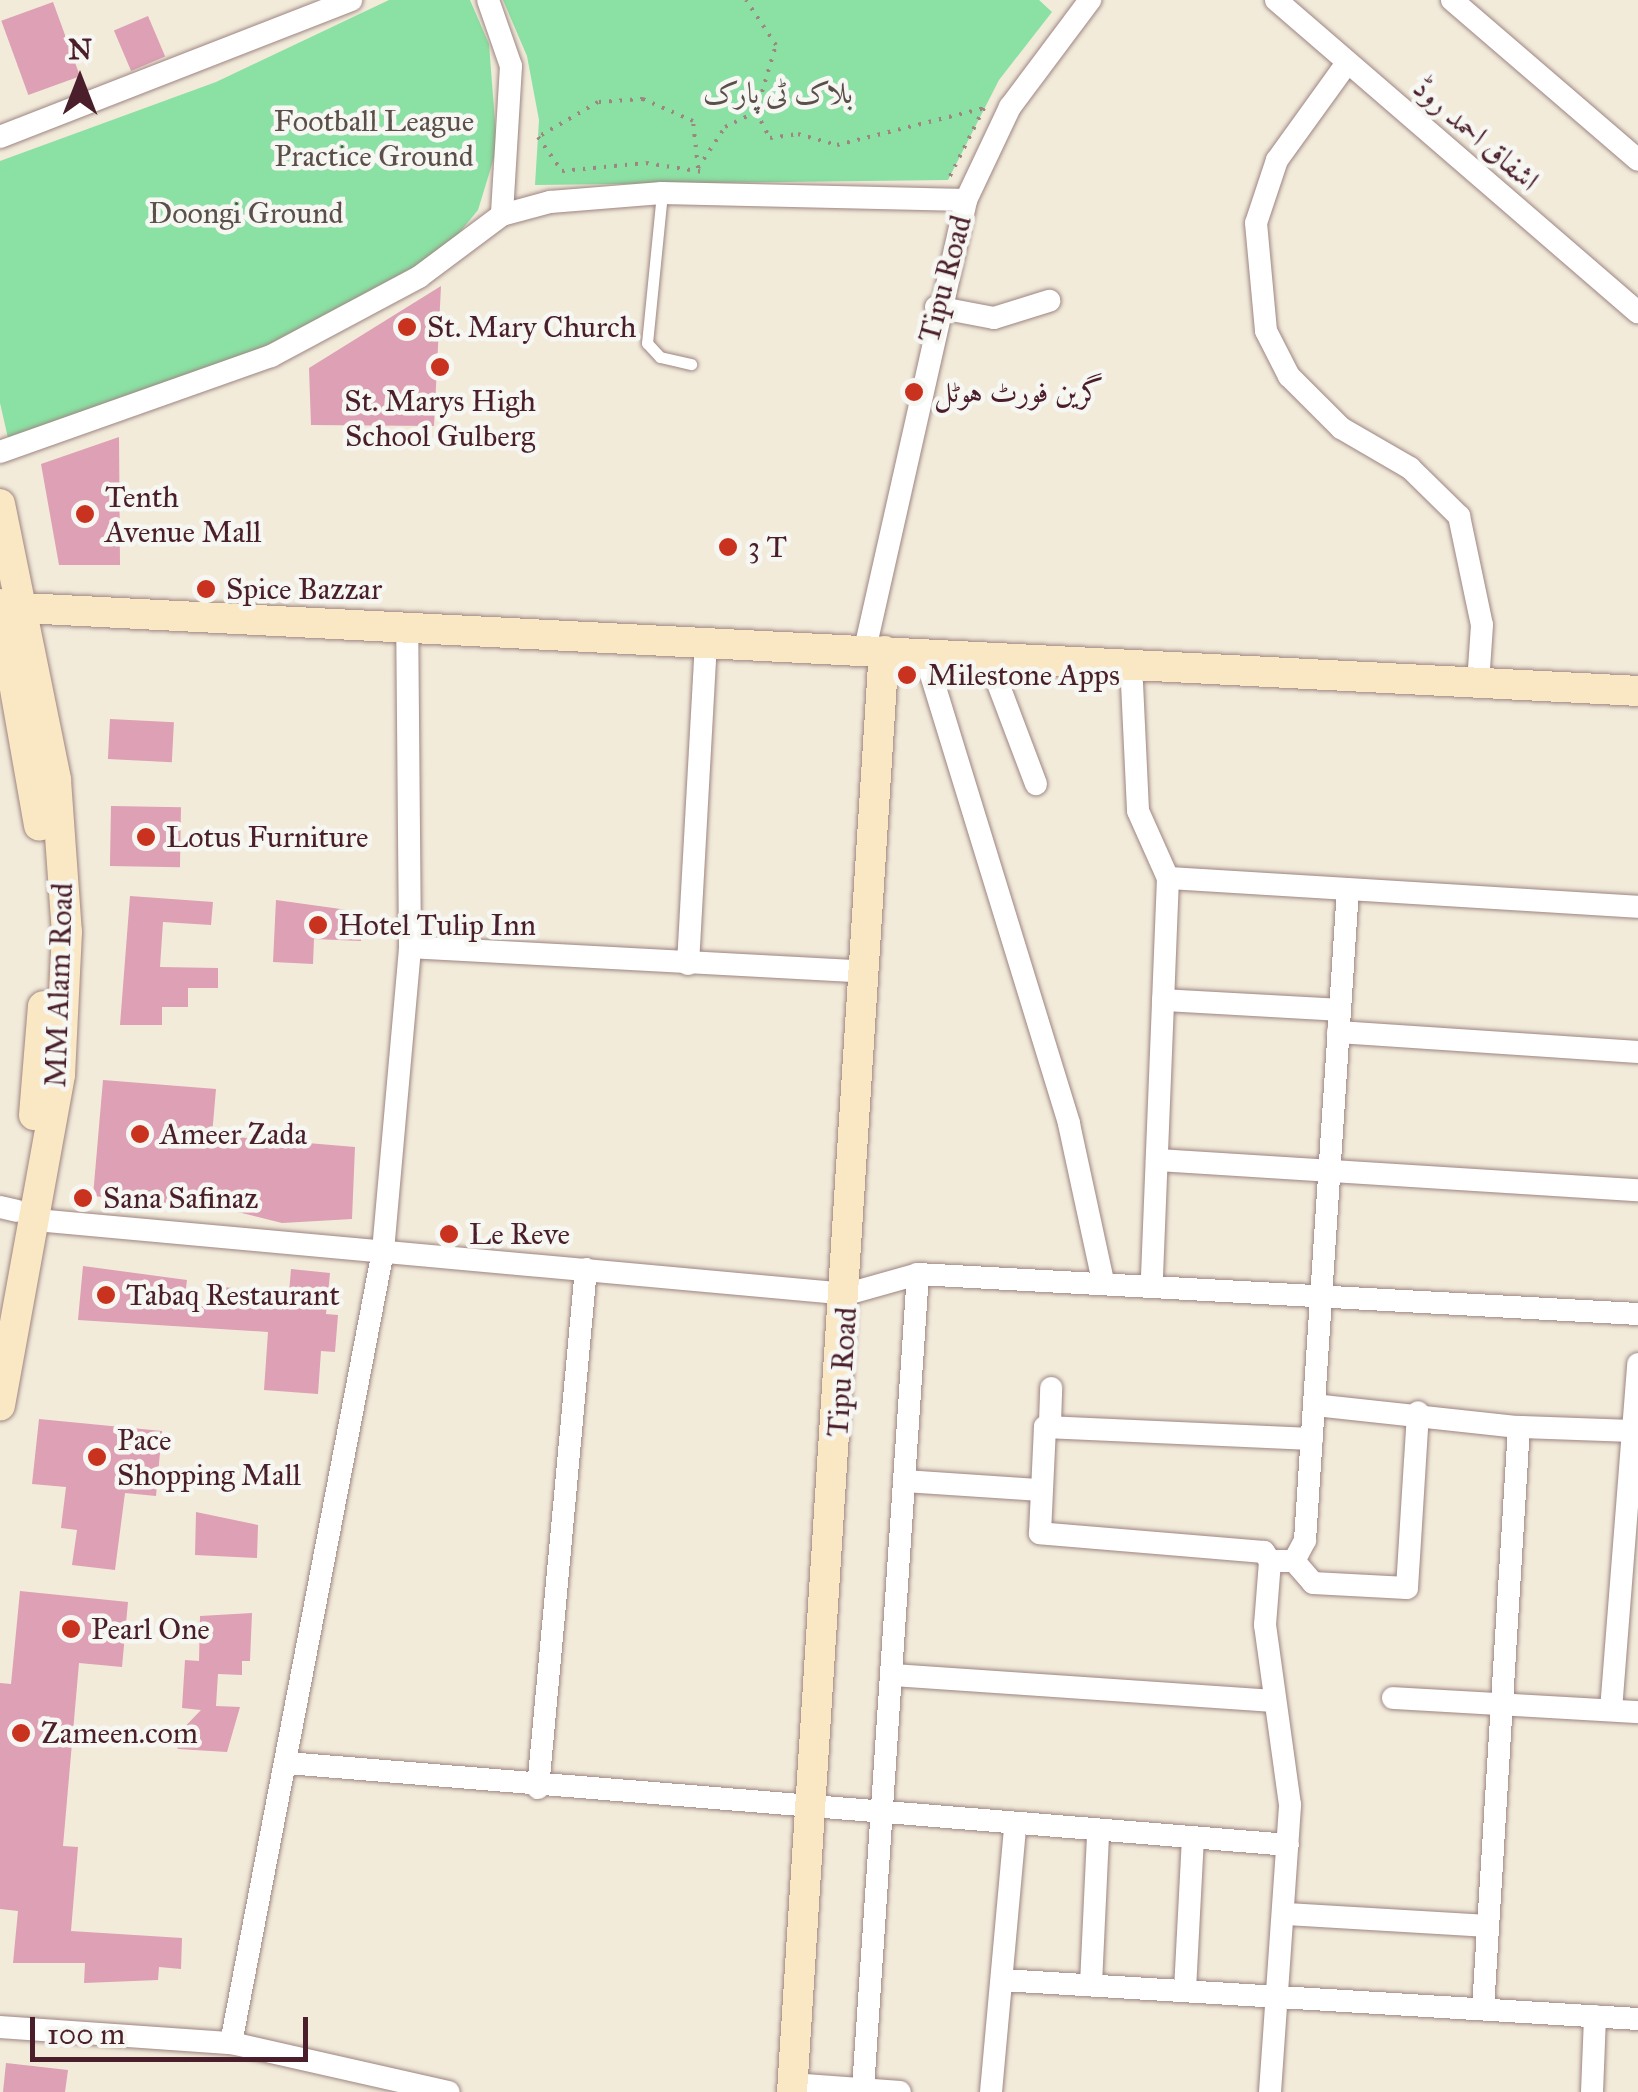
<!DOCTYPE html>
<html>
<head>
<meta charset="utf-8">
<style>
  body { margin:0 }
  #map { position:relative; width:1638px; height:2092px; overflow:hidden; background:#f2ebda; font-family:"IM FELL Great Primer",Amiri,serif }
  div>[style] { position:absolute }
  .green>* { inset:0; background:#8be0a3 }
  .building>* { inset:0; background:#dda0b4; transform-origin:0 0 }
  .path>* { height:4px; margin-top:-2px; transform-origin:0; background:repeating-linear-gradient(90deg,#9e8582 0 2.5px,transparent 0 10.5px) }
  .roads { filter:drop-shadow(0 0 2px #9e8582) drop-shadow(0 0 2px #9e8582) }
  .lane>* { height:11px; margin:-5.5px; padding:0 5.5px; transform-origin:5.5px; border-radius:5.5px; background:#fff }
  .street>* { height:22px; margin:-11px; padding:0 11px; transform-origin:11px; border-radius:11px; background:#fff }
  .secondary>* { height:30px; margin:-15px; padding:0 15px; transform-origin:15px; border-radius:15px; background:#fae7c3 }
  .dots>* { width:28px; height:28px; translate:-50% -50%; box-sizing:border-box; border:5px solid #f6f6f2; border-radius:50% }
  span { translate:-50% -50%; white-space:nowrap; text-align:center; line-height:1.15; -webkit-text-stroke:9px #f6f6f2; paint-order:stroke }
  .park-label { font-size:30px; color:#5a4f49 }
  .street-label { font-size:30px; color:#4a1f2b }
  .poi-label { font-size:30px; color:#4a1f2b }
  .left { translate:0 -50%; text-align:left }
  .north { position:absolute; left:30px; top:30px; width:100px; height:100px; -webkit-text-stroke:8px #f6f6f2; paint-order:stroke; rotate:0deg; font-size:28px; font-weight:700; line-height:40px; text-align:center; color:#4a1f2b }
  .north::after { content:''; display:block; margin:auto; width:35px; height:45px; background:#4a1f2b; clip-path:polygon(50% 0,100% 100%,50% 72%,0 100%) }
  .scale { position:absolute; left:30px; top:2017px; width:278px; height:45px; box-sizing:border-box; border:5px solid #4a1f2b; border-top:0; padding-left:12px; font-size:30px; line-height:35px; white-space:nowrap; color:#4a1f2b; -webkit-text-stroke:8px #f6f6f2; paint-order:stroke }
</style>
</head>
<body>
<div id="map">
  <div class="green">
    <div style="clip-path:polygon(389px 0,470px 0,489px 44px,497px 148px,478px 210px,433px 265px,303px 336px,8px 438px,0 403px,0 161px,216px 82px)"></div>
    <div style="clip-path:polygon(503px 0,1039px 0,1052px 12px,999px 80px,948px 180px,535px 185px,539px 120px,527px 56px)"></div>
  </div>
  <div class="building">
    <div style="left:53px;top:2px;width:79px;height:55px;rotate:70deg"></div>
    <div style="left:148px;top:16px;width:44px;height:37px;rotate:67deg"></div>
    <div style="clip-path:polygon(441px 286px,434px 426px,311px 425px,309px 368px)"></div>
    <div style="clip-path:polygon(119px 437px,120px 565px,59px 565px,41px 464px)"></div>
    <div style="left:110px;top:719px;width:64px;height:40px;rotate:3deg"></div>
    <div style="left:111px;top:806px;width:70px;height:60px;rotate:1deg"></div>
    <div style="clip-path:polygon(130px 896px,213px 902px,211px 925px,163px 922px,160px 967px,218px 968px,218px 988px,188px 988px,188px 1007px,162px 1007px,162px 1025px,120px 1025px)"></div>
    <div style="clip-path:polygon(276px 900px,362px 912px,361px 941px,314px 939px,313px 964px,273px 962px)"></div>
    <div style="clip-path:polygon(103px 1080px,216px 1089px,212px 1135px,355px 1147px,352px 1219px,282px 1223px,222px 1208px,93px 1196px)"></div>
    <div style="clip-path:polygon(83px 1266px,187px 1280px,184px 1304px,220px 1308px,222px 1287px,289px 1293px,291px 1269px,330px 1273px,326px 1314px,338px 1315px,335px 1352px,321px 1351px,318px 1394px,264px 1390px,268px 1332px,78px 1320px)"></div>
    <div style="clip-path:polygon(39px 1419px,162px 1431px,156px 1496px,125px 1493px,115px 1570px,72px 1565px,77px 1530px,61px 1528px,66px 1487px,32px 1484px)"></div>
    <div style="clip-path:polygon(196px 1512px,258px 1525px,257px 1558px,195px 1555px)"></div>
    <div style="clip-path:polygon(20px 1591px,128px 1602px,122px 1667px,79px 1663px,63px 1846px,78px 1847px,71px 1931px,182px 1938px,181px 1969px,159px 1967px,158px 1980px,84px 1983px,85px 1963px,13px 1963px,18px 1911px,0 1909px,0 1683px,11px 1684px)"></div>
    <div style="clip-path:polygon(252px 1613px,250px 1661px,242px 1661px,242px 1675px,218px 1674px,216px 1706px,240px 1707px,227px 1752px,178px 1749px,173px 1739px,201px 1710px,182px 1708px,185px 1660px,199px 1661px,200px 1616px)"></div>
    <div style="clip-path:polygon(6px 2063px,68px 2070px,65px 2092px,3px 2092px)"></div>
  </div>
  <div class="path">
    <div style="left:756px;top:112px;width:30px;rotate:62deg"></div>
    <div style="left:770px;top:138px;width:28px;rotate:-8deg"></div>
    <div style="left:798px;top:134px;width:41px;rotate:15.8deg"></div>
    <div style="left:837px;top:145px;width:152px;rotate:-14.1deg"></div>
    <div style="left:984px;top:108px;width:80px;rotate:116.6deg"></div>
    <div style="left:698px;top:168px;width:47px;rotate:-96.1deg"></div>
    <div style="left:693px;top:121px;width:55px;rotate:-156.3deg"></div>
    <div style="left:643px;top:99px;width:45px;rotate:176.2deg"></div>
    <div style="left:598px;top:102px;width:69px;rotate:149.7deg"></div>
    <div style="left:538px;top:137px;width:42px;rotate:54.8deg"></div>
    <div style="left:562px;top:171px;width:84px;rotate:-5.4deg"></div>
    <div style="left:646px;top:163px;width:58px;rotate:9deg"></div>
    <div style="left:698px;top:168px;width:49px;rotate:-56.6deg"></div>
    <div style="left:725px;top:127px;width:34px;rotate:-26deg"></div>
    <div style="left:756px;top:112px;width:70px;rotate:-73.4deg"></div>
    <div style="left:776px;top:45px;width:54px;rotate:-123.7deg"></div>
  </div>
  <div class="roads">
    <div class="lane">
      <div style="left:662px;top:193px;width:151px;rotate:95.7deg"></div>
      <div style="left:647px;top:343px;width:19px;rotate:47deg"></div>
      <div style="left:660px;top:357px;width:32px;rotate:13deg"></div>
    </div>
    <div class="street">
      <div style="left:488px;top:0;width:70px;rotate:70.8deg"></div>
      <div style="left:511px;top:66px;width:149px;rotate:93.5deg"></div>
      <div style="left:1276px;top:0;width:478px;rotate:40.8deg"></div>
      <div style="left:1452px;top:0;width:245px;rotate:40.7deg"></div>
      <div style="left:1347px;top:63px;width:120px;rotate:125.8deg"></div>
      <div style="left:1277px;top:160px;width:66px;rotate:108.4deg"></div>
      <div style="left:1256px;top:223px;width:108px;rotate:84.7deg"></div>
      <div style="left:1266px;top:331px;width:51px;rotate:62.9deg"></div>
      <div style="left:1289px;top:376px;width:74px;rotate:45deg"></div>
      <div style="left:1341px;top:428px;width:80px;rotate:30.1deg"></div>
      <div style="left:1410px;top:468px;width:69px;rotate:44.4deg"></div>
      <div style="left:1459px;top:516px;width:111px;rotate:78.1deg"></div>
      <div style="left:1482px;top:625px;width:58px;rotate:93.9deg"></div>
      <div style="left:0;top:137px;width:377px;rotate:-21.3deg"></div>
      <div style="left:936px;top:307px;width:59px;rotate:10.7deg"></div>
      <div style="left:994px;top:318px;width:58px;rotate:-17.2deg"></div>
      <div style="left:0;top:452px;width:288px;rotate:-19.5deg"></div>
      <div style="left:271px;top:356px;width:168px;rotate:-28.1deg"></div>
      <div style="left:419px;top:277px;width:104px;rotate:-36.8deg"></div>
      <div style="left:502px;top:215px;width:50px;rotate:-15.2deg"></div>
      <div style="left:550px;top:202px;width:112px;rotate:-4.6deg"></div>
      <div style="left:662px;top:193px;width:304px;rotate:1.3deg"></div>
      <div style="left:865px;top:649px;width:460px;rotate:-77.3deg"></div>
      <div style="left:966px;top:200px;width:103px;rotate:-64.7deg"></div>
      <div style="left:1010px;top:107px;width:134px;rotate:-53.2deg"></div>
      <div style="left:925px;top:655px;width:491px;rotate:72.9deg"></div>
      <div style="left:1069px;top:1124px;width:161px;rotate:77.8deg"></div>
      <div style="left:988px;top:657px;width:136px;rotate:69.3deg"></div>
      <div style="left:1131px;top:662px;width:149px;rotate:87.3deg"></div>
      <div style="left:1138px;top:811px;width:73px;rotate:65.9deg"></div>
      <div style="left:1168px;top:878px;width:405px;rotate:92.3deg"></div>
      <div style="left:1168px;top:878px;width:471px;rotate:3.5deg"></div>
      <div style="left:410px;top:947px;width:456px;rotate:3.1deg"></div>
      <div style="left:688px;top:964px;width:325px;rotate:-86.8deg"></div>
      <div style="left:1163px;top:1000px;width:177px;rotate:3.2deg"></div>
      <div style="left:1338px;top:1032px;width:301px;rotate:3.8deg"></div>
      <div style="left:1157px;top:1160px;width:482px;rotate:3.6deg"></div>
      <div style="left:0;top:1207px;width:17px;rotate:13deg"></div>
      <div style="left:36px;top:1220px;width:814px;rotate:5.21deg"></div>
      <div style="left:847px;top:1294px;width:74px;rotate:-15.7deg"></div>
      <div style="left:918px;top:1274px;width:721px;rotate:3.18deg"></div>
      <div style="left:1315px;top:1405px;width:205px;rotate:6.2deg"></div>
      <div style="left:1050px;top:1423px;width:35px;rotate:-88deg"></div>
      <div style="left:904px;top:1481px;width:134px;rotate:3.8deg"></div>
      <div style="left:1270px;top:1561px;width:11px;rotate:-124deg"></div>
      <div style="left:1264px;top:1552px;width:225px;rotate:-175.2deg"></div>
      <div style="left:1040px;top:1533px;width:106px;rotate:-87.3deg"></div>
      <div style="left:1045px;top:1427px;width:267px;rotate:2.6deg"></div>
      <div style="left:1294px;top:1561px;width:29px;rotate:49deg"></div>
      <div style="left:1313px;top:1583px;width:94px;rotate:3deg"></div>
      <div style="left:1407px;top:1588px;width:176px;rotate:-86.4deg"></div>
      <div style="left:893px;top:1675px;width:382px;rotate:3.9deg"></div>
      <div style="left:1393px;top:1698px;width:245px;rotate:3.3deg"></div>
      <div style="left:1611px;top:1710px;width:347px;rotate:-85.5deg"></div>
      <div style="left:287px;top:1763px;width:1004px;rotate:4.68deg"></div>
      <div style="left:538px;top:1788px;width:521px;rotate:-84.72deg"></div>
      <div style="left:1285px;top:1914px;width:201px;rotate:3.4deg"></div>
      <div style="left:1002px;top:1980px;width:637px;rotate:3.51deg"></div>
      <div style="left:1091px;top:1984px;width:151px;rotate:-87.3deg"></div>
      <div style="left:1185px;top:1990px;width:151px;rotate:-87deg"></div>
      <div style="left:1483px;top:2009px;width:583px;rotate:-86.46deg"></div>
      <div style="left:1519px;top:1427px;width:116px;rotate:2deg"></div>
      <div style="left:0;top:2027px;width:232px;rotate:4deg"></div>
      <div style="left:231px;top:2043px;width:223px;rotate:12.7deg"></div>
      <div style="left:231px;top:2043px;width:806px;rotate:-79.14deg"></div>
      <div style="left:383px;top:1251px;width:305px;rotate:-84.9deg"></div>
      <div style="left:410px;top:947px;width:320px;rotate:-90.5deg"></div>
      <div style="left:792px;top:2084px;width:108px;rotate:4.2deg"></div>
      <div style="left:863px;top:2089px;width:817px;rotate:-86.14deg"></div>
      <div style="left:991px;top:2092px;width:265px;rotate:-84.8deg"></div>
      <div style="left:1270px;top:2092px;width:288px;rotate:-86deg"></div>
      <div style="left:1290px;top:1805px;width:182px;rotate:-97.9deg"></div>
      <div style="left:1265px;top:1625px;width:64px;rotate:-85.5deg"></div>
      <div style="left:1270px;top:1561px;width:24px"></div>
      <div style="left:1294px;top:1561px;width:24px;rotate:-62deg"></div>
      <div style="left:1305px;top:1540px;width:652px;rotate:-86.22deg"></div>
      <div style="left:1592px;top:2092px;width:76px;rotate:-87.7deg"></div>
    </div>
    <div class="secondary">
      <div style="left:0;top:504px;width:282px;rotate:78.5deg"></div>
      <div style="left:56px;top:780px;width:152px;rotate:85.9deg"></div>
      <div style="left:67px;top:932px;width:143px;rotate:92.8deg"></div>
      <div style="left:60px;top:1075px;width:336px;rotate:100.3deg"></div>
      <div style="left:0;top:604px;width:225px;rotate:80deg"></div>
      <div style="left:23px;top:608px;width:1617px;rotate:2.94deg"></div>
      <div style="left:34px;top:1115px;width:109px;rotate:-85.3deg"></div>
      <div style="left:792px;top:2092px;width:1444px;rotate:-86.35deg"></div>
    </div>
  </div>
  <div class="dots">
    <div style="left:407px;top:327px;background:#c8321e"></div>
    <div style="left:440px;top:367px;background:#c8321e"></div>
    <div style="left:914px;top:392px;background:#c8321e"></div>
    <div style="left:85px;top:514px;background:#c8321e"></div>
    <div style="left:728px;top:547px;background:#c8321e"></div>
    <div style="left:206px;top:589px;background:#c8321e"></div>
    <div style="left:907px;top:675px;background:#c8321e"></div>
    <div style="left:146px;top:837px;background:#c8321e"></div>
    <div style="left:318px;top:925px;background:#c8321e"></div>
    <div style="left:140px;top:1134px;background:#c8321e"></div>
    <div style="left:83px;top:1198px;background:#c8321e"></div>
    <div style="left:449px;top:1234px;background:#c8321e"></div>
    <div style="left:106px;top:1295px;background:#c8321e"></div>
    <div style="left:97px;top:1457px;background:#c8321e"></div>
    <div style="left:71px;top:1629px;background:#c8321e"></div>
    <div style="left:21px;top:1733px;background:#c8321e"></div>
  </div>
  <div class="park-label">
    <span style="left:778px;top:93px">بلاک ٹی پارک</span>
    <span style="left:374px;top:138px">Football League<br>Practice Ground</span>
    <span style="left:246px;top:213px">Doongi Ground</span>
  </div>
  <div class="street-label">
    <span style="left:1476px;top:134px;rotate:41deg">اشفاق احمد روڈ</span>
    <span style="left:945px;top:279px;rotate:-75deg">Tipu Road</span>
    <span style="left:59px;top:985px;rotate:-88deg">MM Alam Road</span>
    <span style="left:842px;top:1372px;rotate:-86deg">Tipu Road</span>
  </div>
  <div class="poi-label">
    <span class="left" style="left:427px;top:327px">St. Mary Church</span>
    <span class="left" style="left:934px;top:392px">گرین فورٹ ہوٹل</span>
    <span style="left:440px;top:418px">St. Marys High<br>School Gulberg</span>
    <span class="left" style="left:105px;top:514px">Tenth<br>Avenue Mall</span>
    <span class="left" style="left:748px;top:547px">3 T</span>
    <span class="left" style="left:226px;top:589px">Spice Bazzar</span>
    <span class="left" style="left:927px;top:675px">Milestone Apps</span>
    <span class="left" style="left:166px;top:837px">Lotus Furniture</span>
    <span class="left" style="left:338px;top:925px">Hotel Tulip Inn</span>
    <span class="left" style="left:160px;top:1134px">Ameer Zada</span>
    <span class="left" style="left:103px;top:1198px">Sana Safinaz</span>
    <span class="left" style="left:469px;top:1234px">Le Reve</span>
    <span class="left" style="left:126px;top:1295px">Tabaq Restaurant</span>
    <span class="left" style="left:117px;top:1457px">Pace<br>Shopping Mall</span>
    <span class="left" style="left:91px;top:1629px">Pearl One</span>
    <span class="left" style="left:41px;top:1733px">Zameen.com</span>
  </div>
  <div class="north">N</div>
  <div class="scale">100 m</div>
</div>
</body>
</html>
